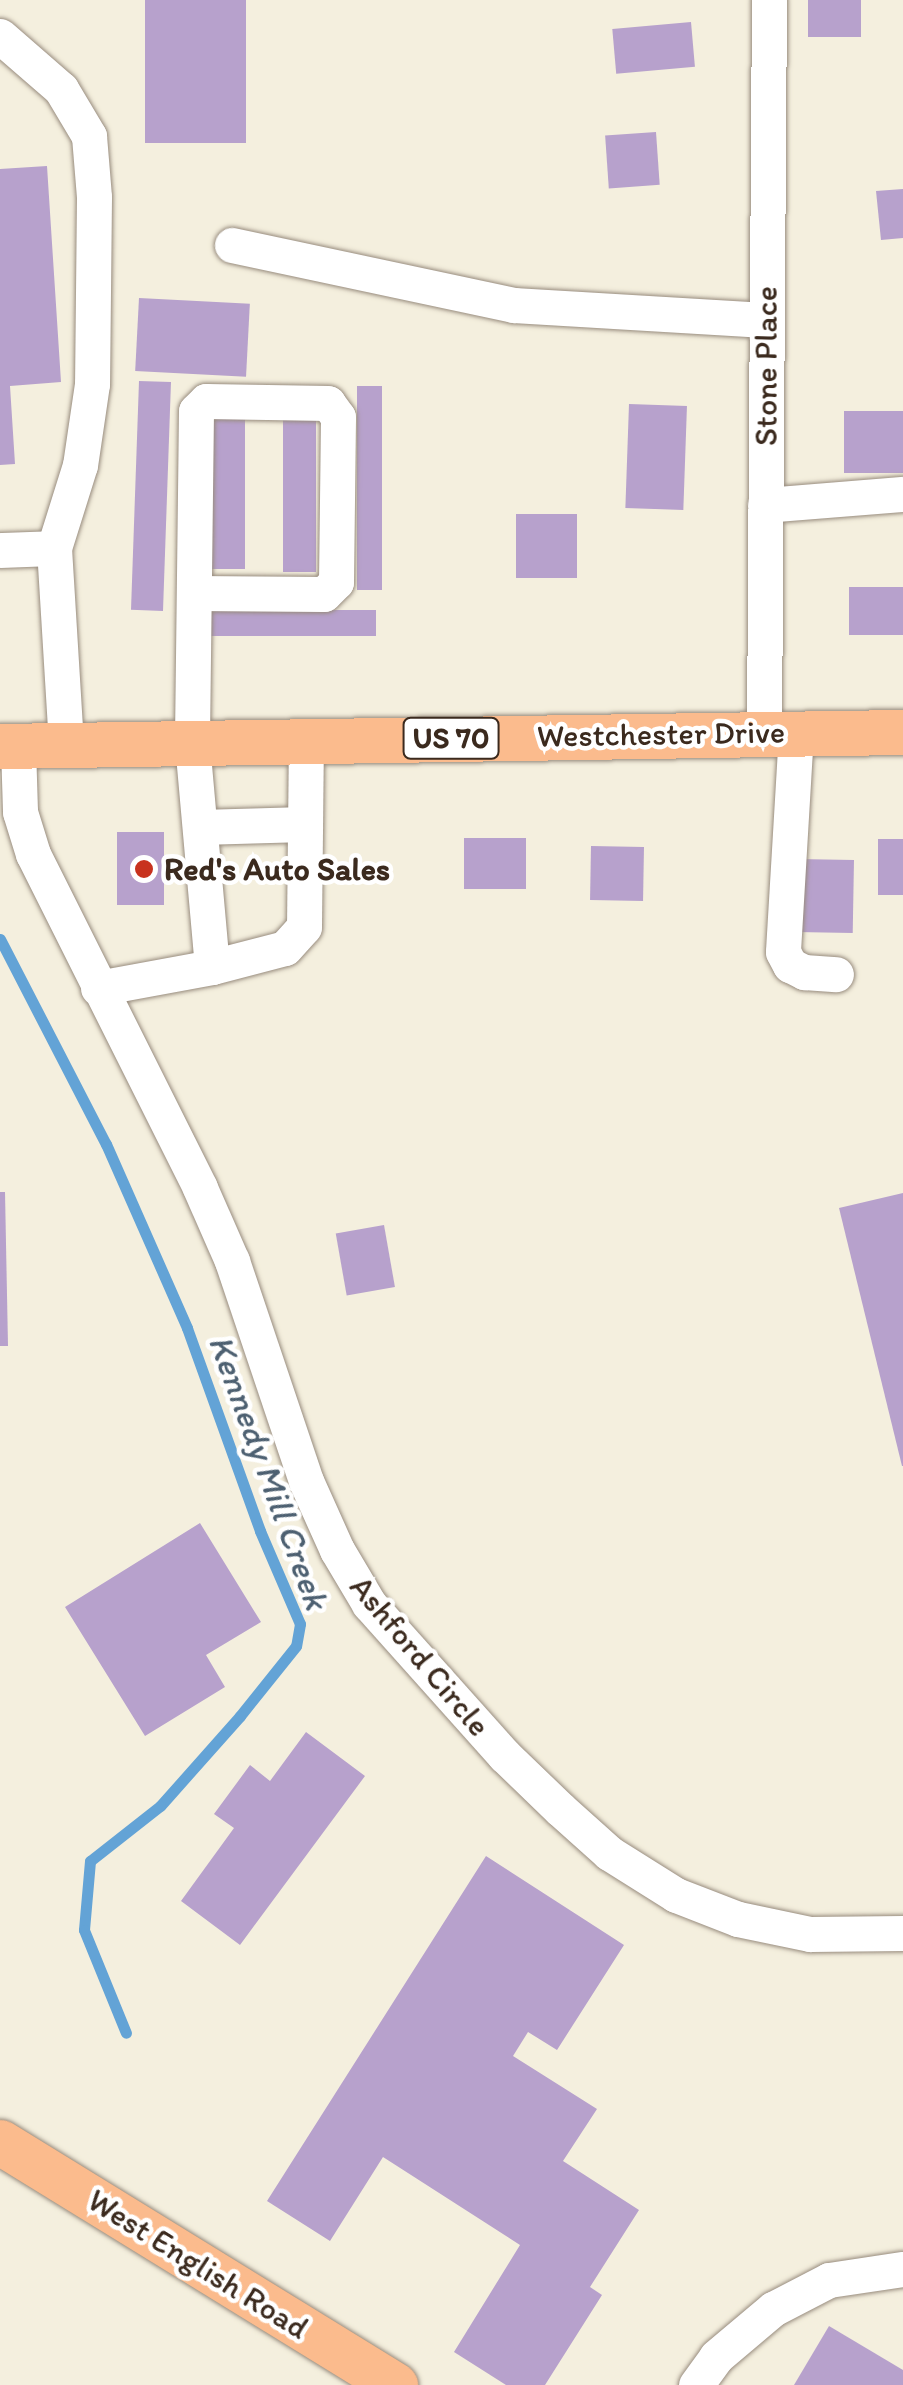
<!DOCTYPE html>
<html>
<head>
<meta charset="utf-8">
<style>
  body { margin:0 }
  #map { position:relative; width:903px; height:2385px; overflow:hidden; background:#f4efde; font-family:Itim,sans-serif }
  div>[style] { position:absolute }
  .stream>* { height:11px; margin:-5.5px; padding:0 5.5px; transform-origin:5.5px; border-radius:5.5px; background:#63a3d6 }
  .building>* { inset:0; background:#b7a1cc; transform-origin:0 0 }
  .roads { filter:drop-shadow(0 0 2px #988c7e) drop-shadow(0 0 2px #988c7e) }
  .minor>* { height:35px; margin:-17.5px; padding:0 17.5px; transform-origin:17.5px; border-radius:17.5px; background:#fff }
  .major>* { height:45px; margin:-22.5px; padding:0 22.5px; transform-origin:22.5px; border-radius:22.5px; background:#fbbb8d }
  .dots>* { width:28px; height:28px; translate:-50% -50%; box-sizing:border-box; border:5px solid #fff; border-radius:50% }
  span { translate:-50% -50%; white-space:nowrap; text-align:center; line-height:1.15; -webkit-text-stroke:9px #fff; paint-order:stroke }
  .shield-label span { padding:2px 8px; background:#fff; border:2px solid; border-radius:8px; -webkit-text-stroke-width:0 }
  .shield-label { font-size:30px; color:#3b2a1e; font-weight:700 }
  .street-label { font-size:32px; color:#3b2a1e }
  .poi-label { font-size:32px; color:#3b2a1e; font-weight:700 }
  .left { translate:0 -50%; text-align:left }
  .water-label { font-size:35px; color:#4d6071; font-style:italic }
</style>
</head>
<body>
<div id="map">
  <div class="stream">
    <div style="left:0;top:939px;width:231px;rotate:62.7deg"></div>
    <div style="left:106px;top:1144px;width:201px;rotate:66.2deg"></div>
    <div style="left:187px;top:1328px;width:216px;rotate:70.2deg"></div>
    <div style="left:260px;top:1531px;width:101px;rotate:66.7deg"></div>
    <div style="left:300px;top:1624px;width:22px;rotate:100deg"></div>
    <div style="left:296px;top:1646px;width:90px;rotate:128.7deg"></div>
    <div style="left:240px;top:1716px;width:120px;rotate:131.6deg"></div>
    <div style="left:160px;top:1806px;width:89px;rotate:141.8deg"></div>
    <div style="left:90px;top:1861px;width:69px;rotate:95deg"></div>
    <div style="left:84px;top:1930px;width:111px;rotate:67.8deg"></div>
  </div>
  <div class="building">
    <div style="left:145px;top:0;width:101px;height:143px"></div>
    <div style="left:808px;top:0;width:53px;height:37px"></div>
    <div style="left:691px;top:22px;width:45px;height:79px;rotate:85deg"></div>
    <div style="left:656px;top:132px;width:53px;height:51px;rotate:86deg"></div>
    <div style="clip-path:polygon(47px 166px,61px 382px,10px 386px,15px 464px,0 465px,0 169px)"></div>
    <div style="clip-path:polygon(903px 189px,903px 238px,881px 240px,876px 191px)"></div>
    <div style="left:139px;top:298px;width:111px;height:73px;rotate:3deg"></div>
    <div style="left:139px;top:381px;width:32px;height:229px;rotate:2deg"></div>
    <div style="left:357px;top:386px;width:25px;height:204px"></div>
    <div style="left:629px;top:404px;width:58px;height:104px;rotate:2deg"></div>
    <div style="left:903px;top:411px;width:62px;height:59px;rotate:90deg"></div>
    <div style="left:210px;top:418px;width:35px;height:151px"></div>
    <div style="left:283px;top:420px;width:33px;height:152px"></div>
    <div style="left:516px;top:514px;width:61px;height:64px"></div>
    <div style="left:849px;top:587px;width:54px;height:48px"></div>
    <div style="left:208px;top:610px;width:168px;height:26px"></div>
    <div style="left:117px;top:832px;width:47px;height:73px"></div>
    <div style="left:526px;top:838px;width:51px;height:62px;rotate:90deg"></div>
    <div style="left:878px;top:839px;width:25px;height:56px"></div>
    <div style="left:591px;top:846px;width:53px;height:54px;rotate:1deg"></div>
    <div style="left:797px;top:859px;width:57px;height:73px;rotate:1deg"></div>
    <div style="clip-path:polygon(0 1192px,5px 1192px,8px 1346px,0 1346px)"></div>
    <div style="clip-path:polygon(903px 1193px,903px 1466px,902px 1466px,839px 1208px)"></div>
    <div style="left:384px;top:1225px;width:63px;height:49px;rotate:80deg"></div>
    <div style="clip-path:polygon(200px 1523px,261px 1622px,206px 1655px,225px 1687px,145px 1736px,65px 1607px)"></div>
    <div style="clip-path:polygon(306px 1732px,365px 1776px,240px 1945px,181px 1901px,234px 1828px,214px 1814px,250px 1765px,270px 1781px)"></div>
    <div style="clip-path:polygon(486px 1856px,624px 1945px,557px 2050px,528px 2032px,513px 2056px,597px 2109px,563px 2161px,639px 2210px,590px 2287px,602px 2295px,545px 2385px,506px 2385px,454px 2352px,520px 2245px,383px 2157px,330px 2241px,267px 2201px)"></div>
    <div style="clip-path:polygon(829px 2326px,903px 2370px,903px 2385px,794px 2385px)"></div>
  </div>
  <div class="roads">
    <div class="minor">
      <div style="left:0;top:36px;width:81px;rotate:41deg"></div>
      <div style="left:61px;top:89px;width:55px;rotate:59.2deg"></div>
      <div style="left:89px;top:136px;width:61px;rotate:85.3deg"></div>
      <div style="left:94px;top:197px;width:187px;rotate:90.6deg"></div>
      <div style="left:92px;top:384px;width:82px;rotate:98.4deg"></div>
      <div style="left:80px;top:465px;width:87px;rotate:107.4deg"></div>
      <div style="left:54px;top:548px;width:198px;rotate:86.5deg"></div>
      <div style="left:232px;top:245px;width:288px;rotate:12deg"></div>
      <div style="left:514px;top:305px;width:251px;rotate:3.4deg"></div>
      <div style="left:765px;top:505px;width:138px;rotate:-4.6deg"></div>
      <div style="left:0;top:550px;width:54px;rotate:-2.1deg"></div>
      <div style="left:194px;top:593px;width:130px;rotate:0.4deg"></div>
      <div style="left:324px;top:594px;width:17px;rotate:-45deg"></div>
      <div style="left:336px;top:582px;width:165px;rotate:-89.3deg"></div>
      <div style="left:338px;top:417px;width:17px;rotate:-126deg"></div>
      <div style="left:328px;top:403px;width:122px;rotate:-179.1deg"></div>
      <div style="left:206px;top:401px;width:14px;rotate:135deg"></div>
      <div style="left:196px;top:411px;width:332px;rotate:90.7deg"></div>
      <div style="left:192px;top:743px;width:225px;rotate:84.9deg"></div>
      <div style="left:764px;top:731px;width:731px;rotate:-89.61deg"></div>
      <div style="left:796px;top:732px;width:220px;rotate:93.4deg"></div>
      <div style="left:783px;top:952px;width:15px;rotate:62deg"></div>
      <div style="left:790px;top:965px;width:16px;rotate:27deg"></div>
      <div style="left:804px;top:972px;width:32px;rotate:4deg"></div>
      <div style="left:18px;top:747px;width:65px;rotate:88.2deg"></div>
      <div style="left:20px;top:812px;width:44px;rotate:72.8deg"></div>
      <div style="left:33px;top:854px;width:373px;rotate:63.4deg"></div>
      <div style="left:200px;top:1188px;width:80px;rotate:66.3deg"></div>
      <div style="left:232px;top:1261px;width:232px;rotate:71.4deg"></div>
      <div style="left:306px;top:1481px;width:76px;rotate:65.8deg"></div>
      <div style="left:337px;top:1550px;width:63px;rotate:59.3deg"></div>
      <div style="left:369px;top:1604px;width:203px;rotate:48.2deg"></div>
      <div style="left:504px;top:1755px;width:78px;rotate:44deg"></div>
      <div style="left:560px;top:1809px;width:66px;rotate:41.9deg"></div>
      <div style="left:609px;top:1853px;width:79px;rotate:32.1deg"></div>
      <div style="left:676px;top:1895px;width:66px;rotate:21.2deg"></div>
      <div style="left:738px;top:1919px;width:74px;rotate:11.8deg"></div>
      <div style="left:810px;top:1934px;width:93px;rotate:-0.6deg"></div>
      <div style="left:200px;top:827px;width:105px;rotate:-1.6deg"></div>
      <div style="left:98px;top:988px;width:116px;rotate:-10.4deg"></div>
      <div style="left:212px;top:967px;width:75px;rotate:-14.6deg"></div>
      <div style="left:285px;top:948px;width:28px;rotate:-48deg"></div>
      <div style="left:304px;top:927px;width:186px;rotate:-89.4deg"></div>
      <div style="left:696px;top:2385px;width:34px;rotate:-54deg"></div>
      <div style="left:716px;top:2357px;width:75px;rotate:-40.1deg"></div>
      <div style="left:773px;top:2309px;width:63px;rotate:-27.4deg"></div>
      <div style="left:829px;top:2280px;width:75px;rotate:-8.5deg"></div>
    </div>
    <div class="major">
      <div style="left:0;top:746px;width:903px;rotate:-0.89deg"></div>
      <div style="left:0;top:2142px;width:464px;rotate:31.6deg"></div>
    </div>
  </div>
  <div class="dots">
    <div style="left:144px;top:869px;background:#c8321e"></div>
  </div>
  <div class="shield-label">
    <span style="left:451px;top:738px">US 70</span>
  </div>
  <div class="street-label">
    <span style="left:766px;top:366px;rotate:-90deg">Stone Place</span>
    <span style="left:661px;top:734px;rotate:-1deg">Westchester Drive</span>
    <span style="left:420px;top:1656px;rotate:50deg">Ashford Circle</span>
    <span style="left:198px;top:2264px;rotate:32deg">West English Road</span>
  </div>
  <div class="poi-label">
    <span class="left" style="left:164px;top:869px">Red's Auto Sales</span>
  </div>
  <div class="water-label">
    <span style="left:269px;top:1472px;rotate:70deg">Kennedy Mill Creek</span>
  </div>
</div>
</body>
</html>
